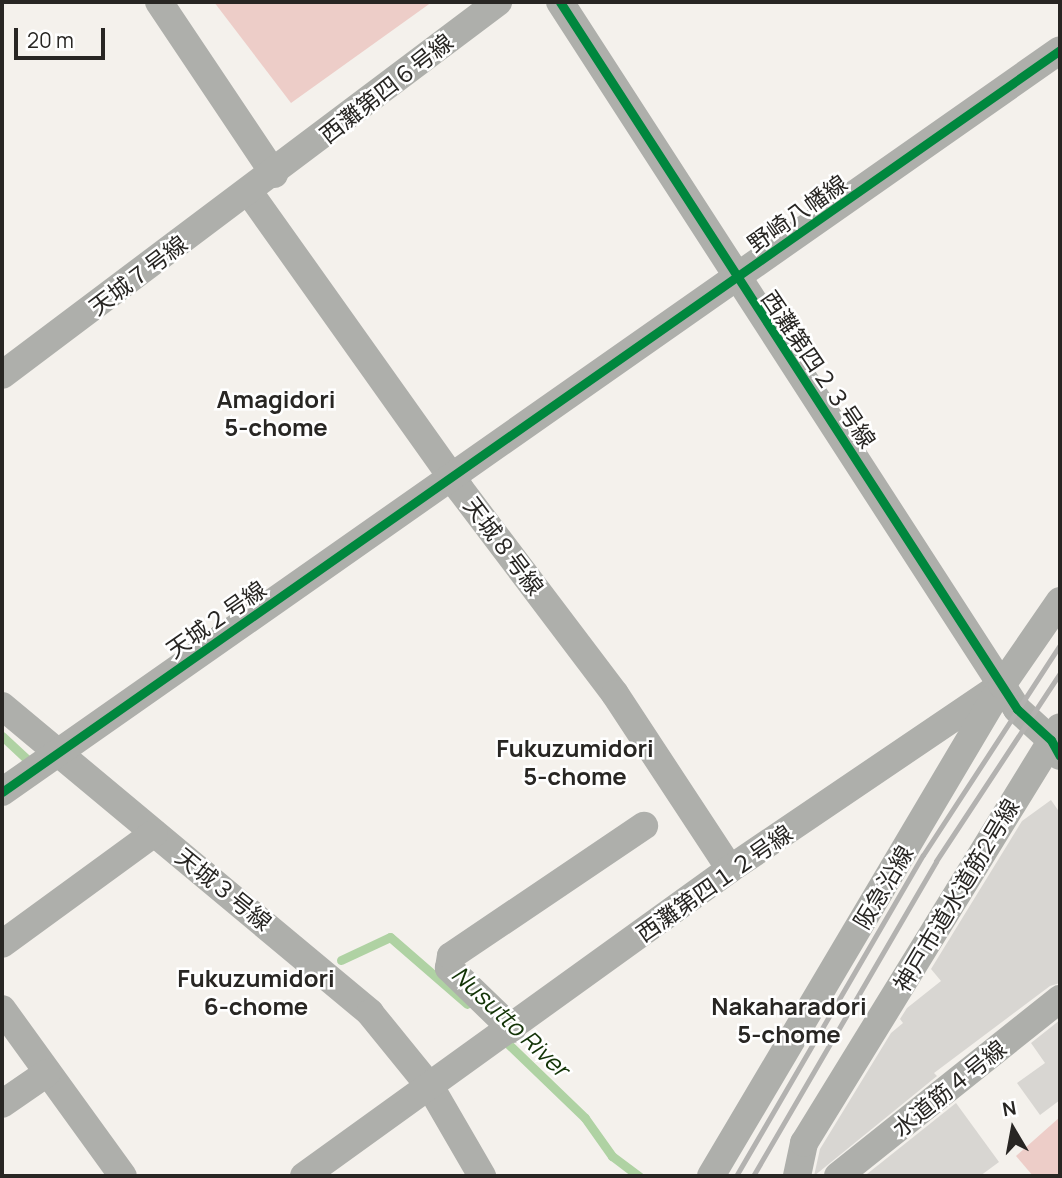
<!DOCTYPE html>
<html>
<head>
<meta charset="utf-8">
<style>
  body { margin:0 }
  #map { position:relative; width:1062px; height:1178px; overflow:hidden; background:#f4f1ec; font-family:Manrope,"Noto Sans JP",sans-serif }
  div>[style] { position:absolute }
  .green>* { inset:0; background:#edcdc8 }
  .stream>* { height:9px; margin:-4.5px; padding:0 4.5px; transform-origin:4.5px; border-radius:4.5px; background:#afd2a3 }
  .building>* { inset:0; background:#d8d6d2 }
  .street>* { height:28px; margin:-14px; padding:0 14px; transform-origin:14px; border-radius:14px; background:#aeafab }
  .rail>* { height:5px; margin:-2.5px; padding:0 2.5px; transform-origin:2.5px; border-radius:2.5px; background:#b3b2b0 }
  .cycleway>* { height:9px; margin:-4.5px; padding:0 4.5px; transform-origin:4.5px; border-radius:4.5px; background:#00873e }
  span { translate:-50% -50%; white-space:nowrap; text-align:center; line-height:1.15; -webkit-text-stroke:5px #fff; paint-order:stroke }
  .street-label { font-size:23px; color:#282623 }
  .neighbourhood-label { font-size:24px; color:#282623; font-weight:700 }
  .water-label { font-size:24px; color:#133407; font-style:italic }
  .frame { position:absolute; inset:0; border:4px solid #282623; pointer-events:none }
  .north { position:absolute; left:978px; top:1094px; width:70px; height:70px; -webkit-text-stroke:5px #fff; paint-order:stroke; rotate:350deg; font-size:19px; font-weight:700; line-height:28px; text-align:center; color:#282623 }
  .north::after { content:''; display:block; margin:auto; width:24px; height:32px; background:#282623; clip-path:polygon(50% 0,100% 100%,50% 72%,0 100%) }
  .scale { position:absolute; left:14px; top:28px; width:91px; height:32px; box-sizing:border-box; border:4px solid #282623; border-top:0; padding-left:9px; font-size:21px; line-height:24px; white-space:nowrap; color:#282623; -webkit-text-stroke:5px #fff; paint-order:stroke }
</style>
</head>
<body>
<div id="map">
  <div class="green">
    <div style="clip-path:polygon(214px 2px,432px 2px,291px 103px)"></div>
    <div style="clip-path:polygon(1060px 1117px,1060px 1176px,1033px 1176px,1016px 1156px)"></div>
  </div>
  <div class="stream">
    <div style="left:2px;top:736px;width:38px;rotate:43deg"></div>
    <div style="left:341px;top:960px;width:54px;rotate:-25.1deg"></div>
    <div style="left:390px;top:937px;width:102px;rotate:41deg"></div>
    <div style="left:502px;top:1038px;width:115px;rotate:43.9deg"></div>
    <div style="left:585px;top:1118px;width:47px;rotate:54.6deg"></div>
    <div style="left:612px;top:1156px;width:34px;rotate:37deg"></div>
  </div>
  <div class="building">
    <div style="clip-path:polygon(1051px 800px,1060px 813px,1060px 983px,1050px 986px,934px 1073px,937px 1076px,814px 1176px,820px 1149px,891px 1033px,903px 1023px,900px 1019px,907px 1008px,941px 981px,931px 969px,1022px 821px)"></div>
    <div style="clip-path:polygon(1060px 1020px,1060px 1100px,1040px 1115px,1017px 1083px,1045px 1063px,1031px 1043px)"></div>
    <div style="clip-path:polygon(956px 1103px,999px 1162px,980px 1176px,867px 1174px)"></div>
  </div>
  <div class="street">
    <div style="left:159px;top:2px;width:207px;rotate:56.2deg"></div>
    <div style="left:560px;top:2px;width:842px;rotate:57.12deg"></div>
    <div style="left:1017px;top:709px;width:46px;rotate:42.4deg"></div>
    <div style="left:1051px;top:740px;width:18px;rotate:61deg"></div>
    <div style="left:249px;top:192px;width:364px;rotate:54.6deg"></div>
    <div style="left:460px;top:489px;width:257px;rotate:52.9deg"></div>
    <div style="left:615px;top:694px;width:209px;rotate:56.7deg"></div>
    <div style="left:2px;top:375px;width:621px;rotate:-36.94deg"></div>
    <div style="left:2px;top:706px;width:479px;rotate:39.8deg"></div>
    <div style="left:370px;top:1013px;width:97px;rotate:50.9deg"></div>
    <div style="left:431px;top:1088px;width:102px;rotate:59.9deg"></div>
    <div style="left:2px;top:792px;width:1292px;rotate:-35.04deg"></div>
    <div style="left:2px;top:944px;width:188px;rotate:-36.1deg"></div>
    <div style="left:2px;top:1009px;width:206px;rotate:54.1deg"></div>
    <div style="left:512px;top:1029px;width:88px;rotate:-135.9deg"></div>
    <div style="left:449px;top:968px;width:12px;rotate:-81deg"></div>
    <div style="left:451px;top:956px;width:233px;rotate:-34deg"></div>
    <div style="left:2px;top:1104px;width:55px;rotate:-34.6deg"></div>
    <div style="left:304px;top:1176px;width:525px;rotate:-35.78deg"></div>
    <div style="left:730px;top:869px;width:328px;rotate:-34.1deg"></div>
    <div style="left:711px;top:1176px;width:571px;rotate:-59.35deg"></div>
    <div style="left:1002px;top:685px;width:102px;rotate:-55.4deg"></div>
    <div style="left:797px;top:1176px;width:34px;rotate:-78deg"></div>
    <div style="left:804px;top:1143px;width:488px;rotate:-58.4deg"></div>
    <div style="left:838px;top:1176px;width:284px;rotate:-38.6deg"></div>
  </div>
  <div class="rail">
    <div style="left:736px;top:1176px;width:371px;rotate:-59.8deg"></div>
    <div style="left:923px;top:855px;width:251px;rotate:-56.9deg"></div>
    <div style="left:753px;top:1176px;width:364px;rotate:-59.8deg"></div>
    <div style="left:936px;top:861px;width:225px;rotate:-56.6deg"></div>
  </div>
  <div class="cycleway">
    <div style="left:560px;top:2px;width:842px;rotate:57.12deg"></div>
    <div style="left:1017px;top:709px;width:46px;rotate:42.4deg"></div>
    <div style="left:1051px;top:740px;width:18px;rotate:61deg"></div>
    <div style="left:2px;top:792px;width:1292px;rotate:-35.04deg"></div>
  </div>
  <div class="street-label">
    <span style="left:386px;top:88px;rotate:-38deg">西灘第四６号線</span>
    <span style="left:797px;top:213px;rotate:-35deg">野崎八幡線</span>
    <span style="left:138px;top:275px;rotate:-37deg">天城７号線</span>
    <span style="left:819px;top:369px;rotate:56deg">西灘第四２３号線</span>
    <span style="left:504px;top:546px;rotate:53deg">天城８号線</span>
    <span style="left:216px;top:619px;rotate:-35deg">天城２号線</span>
    <span style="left:714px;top:883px;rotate:-35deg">西灘第四１２号線</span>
    <span style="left:883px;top:887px;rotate:-59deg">阪急沿線</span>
    <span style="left:224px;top:889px;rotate:39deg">天城３号線</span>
    <span style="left:956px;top:895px;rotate:-59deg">神戸市道水道筋2号線</span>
    <span style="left:949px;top:1088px;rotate:-39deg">水道筋４号線</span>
  </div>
  <div class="neighbourhood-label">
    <span style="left:276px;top:413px">Amagidori<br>5-chome</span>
    <span style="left:575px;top:762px">Fukuzumidori<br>5-chome</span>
    <span style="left:256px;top:992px">Fukuzumidori<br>6-chome</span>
    <span style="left:789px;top:1020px">Nakaharadori<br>5-chome</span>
  </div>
  <div class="water-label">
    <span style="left:511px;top:1021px;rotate:43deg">Nusutto River</span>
  </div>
  <div class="frame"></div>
  <div class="north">N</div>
  <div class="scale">20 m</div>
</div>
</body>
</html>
